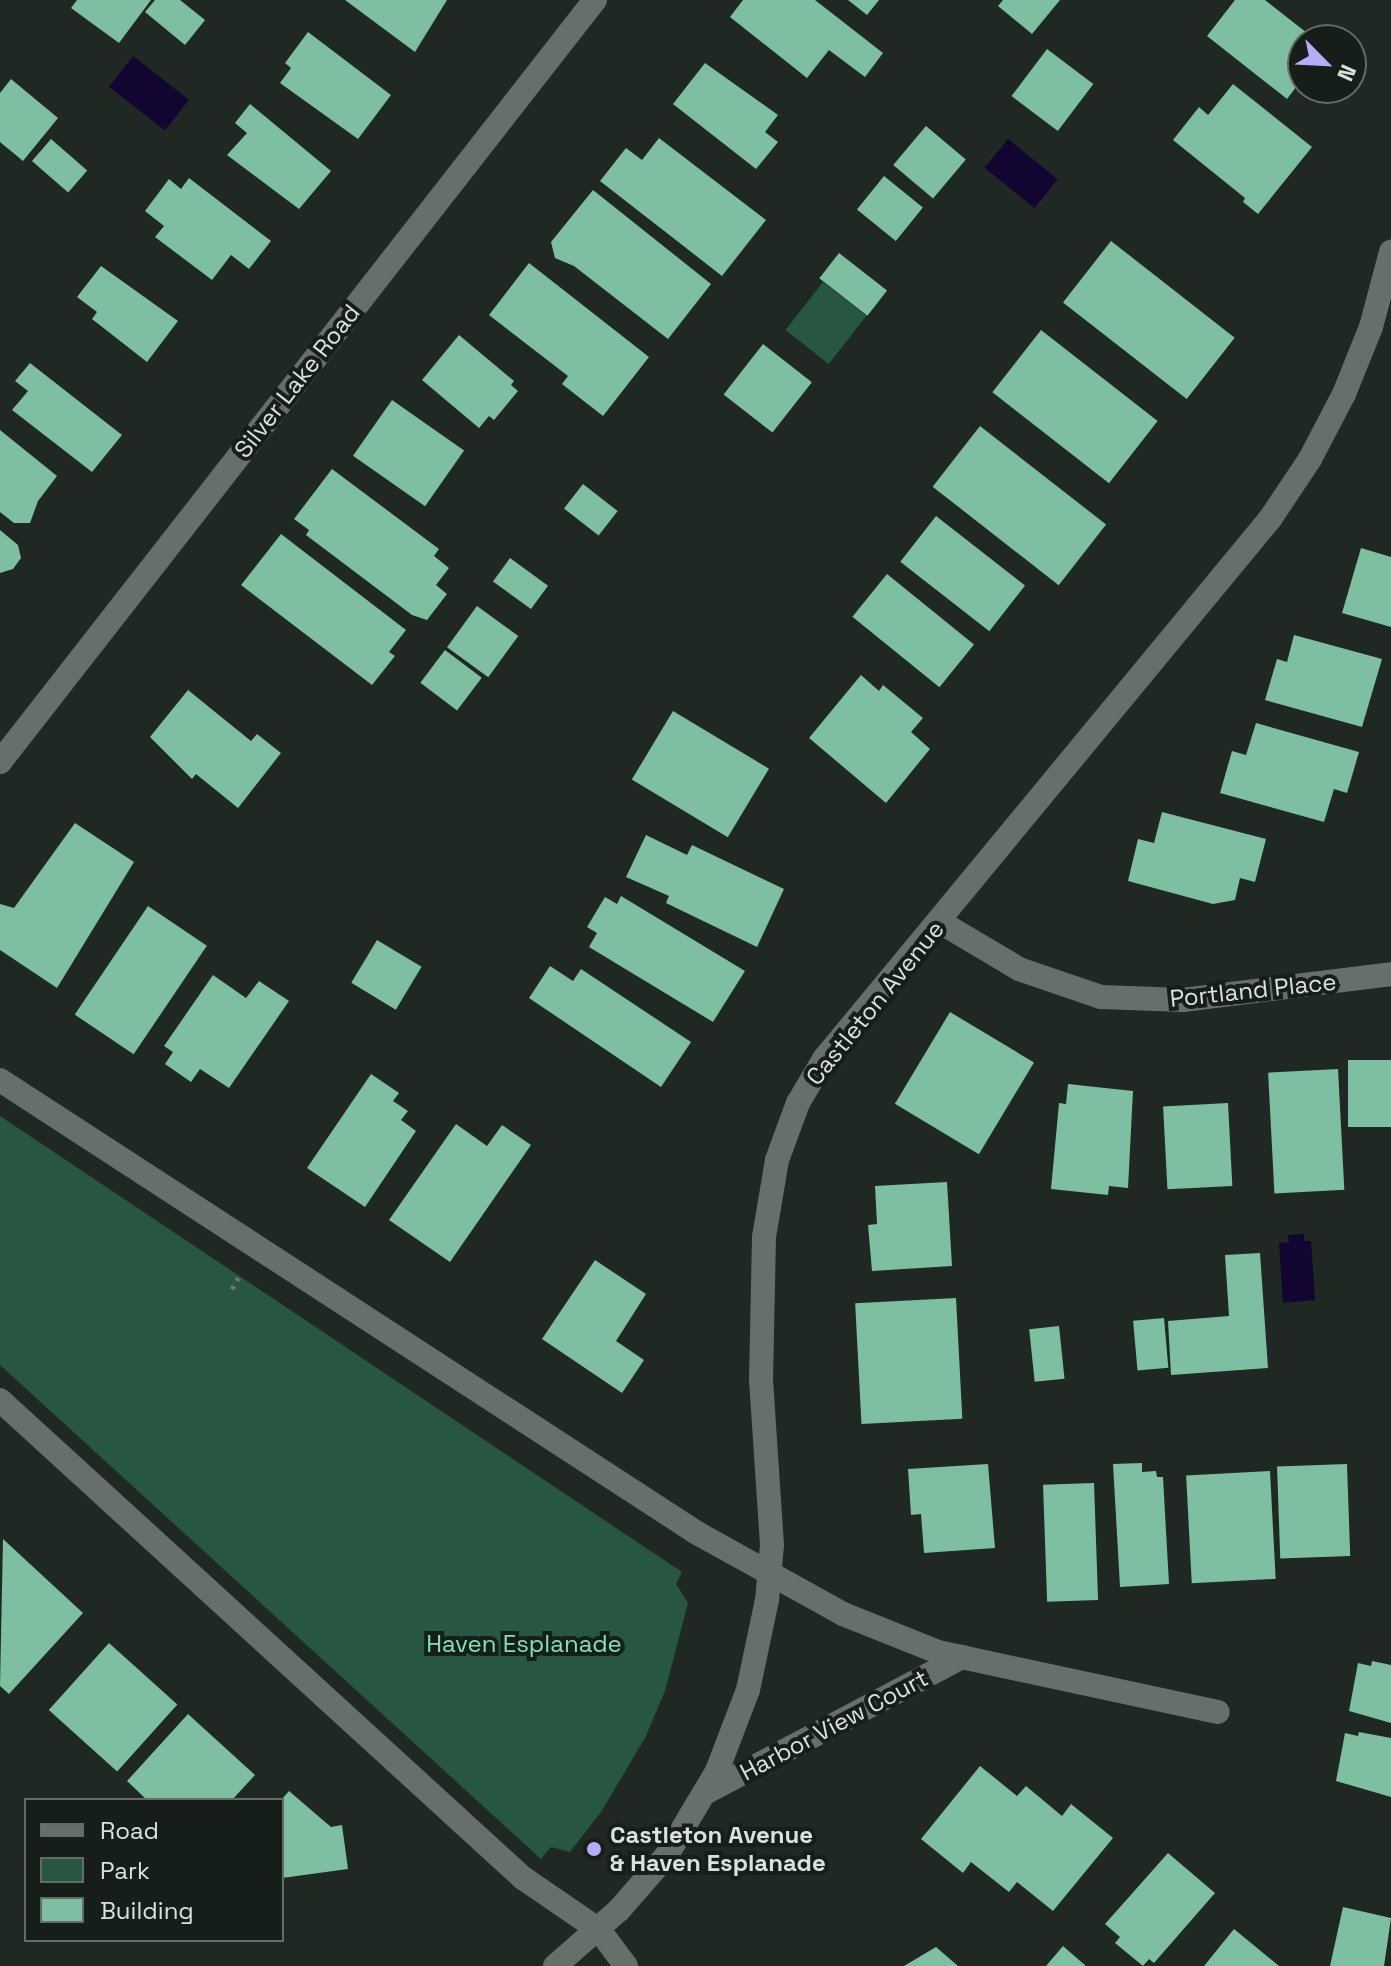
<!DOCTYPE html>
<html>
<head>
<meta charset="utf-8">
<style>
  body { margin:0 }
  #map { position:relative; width:1391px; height:1966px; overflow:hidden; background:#1f2823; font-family:"Space Grotesk",sans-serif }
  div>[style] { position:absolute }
  .green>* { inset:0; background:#275641; transform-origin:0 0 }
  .water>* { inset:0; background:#120531; transform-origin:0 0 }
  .building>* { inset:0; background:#7dbfa0; transform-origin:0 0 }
  .path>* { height:5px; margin-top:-2.5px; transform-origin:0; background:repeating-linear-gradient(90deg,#6e7571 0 4px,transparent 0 10px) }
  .minor>* { height:24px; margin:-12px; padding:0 12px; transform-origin:12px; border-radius:12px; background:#65706a }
  .dots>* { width:22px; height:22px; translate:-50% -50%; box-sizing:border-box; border:4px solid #161e1a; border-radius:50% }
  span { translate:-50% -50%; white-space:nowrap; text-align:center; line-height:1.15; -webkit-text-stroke:8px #161e1a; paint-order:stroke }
  .street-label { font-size:24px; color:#dbe1de }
  .park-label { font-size:24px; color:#82e2b6 }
  .poi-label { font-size:24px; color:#dbe1de; font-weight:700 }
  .left { translate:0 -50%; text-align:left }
  .legend { position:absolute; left:24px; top:1798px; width:260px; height:144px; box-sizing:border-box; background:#161e1a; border:2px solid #656c68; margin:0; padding:10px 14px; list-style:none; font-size:24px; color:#dbe1de }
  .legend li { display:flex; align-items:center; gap:16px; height:40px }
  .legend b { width:40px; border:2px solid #656c68 }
  .north { position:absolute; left:1287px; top:24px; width:80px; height:80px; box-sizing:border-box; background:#161e1a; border:2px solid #656c68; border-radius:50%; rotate:114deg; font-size:22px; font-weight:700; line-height:32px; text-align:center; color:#dbe1de }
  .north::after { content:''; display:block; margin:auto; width:28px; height:36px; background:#b6acf8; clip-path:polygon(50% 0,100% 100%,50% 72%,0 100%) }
</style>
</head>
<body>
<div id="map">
  <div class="green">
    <div style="left:823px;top:282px;width:55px;height:61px;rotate:38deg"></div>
    <div style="clip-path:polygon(0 1116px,682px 1572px,676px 1584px,688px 1603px,665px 1691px,645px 1738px,601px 1812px,570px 1852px,551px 1847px,541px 1859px,0 1365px)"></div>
  </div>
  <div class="water">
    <div style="left:133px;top:56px;width:71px;height:39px;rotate:38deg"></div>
    <div style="left:1008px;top:139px;width:64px;height:37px;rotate:39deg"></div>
    <div style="clip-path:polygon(1304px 1234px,1304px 1241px,1311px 1241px,1315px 1300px,1283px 1303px,1279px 1243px,1289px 1242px,1288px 1235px)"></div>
  </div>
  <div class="building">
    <div style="clip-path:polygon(77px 0,151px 0,119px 43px,71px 8px)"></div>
    <div style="clip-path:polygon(155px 0,180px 0,205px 20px,185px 45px,145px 12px)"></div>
    <div style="clip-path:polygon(345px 0,447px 0,415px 52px)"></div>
    <div style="clip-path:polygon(743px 0,815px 0,883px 53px,865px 77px,829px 50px,807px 78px,730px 17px)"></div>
    <div style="clip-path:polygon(848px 0,879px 0,867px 15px)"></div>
    <div style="clip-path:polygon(1003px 0,1060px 0,1032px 34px,998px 6px)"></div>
    <div style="clip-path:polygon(1235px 0,1265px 0,1316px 40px,1303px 40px,1303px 78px,1287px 99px,1207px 36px)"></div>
    <div style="clip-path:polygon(308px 32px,391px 95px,358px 139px,280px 83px,291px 68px,285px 63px)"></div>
    <div style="left:1047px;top:49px;width:58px;height:59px;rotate:37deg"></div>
    <div style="clip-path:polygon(705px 63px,778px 115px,765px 132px,778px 142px,756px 169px,673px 104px)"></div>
    <div style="clip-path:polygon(11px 79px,58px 118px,23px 161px,0 142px,0 93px)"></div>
    <div style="clip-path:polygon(1233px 84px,1312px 147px,1258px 214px,1243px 202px,1245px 198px,1173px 140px,1199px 107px,1208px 115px)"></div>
    <div style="clip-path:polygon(250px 104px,331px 171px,299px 209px,227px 155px,247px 133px,235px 123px)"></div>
    <div style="left:926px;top:126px;width:52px;height:51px;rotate:40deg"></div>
    <div style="clip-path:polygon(659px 138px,766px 220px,722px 276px,600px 181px,626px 148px,642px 160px)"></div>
    <div style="left:51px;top:139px;width:48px;height:29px;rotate:41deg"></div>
    <div style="left:884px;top:176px;width:50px;height:43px;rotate:39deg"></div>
    <div style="clip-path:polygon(189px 178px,271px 241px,249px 269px,231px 255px,212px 280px,155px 237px,164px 226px,145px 211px,169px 179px,181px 189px)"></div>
    <div style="clip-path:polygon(593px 190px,711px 284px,668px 339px,574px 266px,555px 258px,551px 242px)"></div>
    <div style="left:1111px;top:241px;width:157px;height:78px;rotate:38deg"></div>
    <div style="left:839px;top:253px;width:61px;height:32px;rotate:38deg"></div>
    <div style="clip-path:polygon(529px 263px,649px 357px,603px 416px,562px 384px,568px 376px,489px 315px)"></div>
    <div style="clip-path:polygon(101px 266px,178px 321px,147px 362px,92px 319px,97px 312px,77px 297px)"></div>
    <div style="left:1041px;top:330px;width:148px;height:79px;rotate:38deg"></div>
    <div style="clip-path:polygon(459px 335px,514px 381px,511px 385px,518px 391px,494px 420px,489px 416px,479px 428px,422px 380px)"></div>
    <div style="left:763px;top:344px;width:62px;height:64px;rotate:38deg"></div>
    <div style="clip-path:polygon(30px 363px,122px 435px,92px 472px,12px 410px,28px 391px,15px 381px)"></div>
    <div style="left:392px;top:400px;width:88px;height:68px;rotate:35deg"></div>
    <div style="left:980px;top:426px;width:160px;height:77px;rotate:38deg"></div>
    <div style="clip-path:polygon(0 430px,57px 476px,38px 501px,30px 523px,14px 523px,0 512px)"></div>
    <div style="clip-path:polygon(332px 469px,439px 549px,434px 556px,449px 568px,436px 585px,447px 594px,427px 620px,412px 615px,306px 535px,309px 530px,294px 519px)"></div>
    <div style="left:583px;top:484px;width:44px;height:31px;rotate:38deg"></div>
    <div style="left:936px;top:516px;width:113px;height:58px;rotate:38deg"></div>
    <div style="clip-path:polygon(0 530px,18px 545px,21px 558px,13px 569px,0 573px)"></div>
    <div style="clip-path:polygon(281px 534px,406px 630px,389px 652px,395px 656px,372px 685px,241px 585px)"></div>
    <div style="clip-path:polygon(1361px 548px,1391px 557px,1391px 627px,1342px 613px)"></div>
    <div style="left:510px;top:558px;width:47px;height:29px;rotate:36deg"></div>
    <div style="left:887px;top:574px;width:112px;height:55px;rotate:39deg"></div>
    <div style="left:477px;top:606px;width:51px;height:51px;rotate:36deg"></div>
    <div style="clip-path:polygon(1294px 635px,1382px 659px,1362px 727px,1265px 700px,1277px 659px,1287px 662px)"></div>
    <div style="left:445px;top:650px;width:46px;height:41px;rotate:37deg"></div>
    <div style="clip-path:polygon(861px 675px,879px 691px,883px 685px,923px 718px,911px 732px,930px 749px,886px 803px,809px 738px)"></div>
    <div style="clip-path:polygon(188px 690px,251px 741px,257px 734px,281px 753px,238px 808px,196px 774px,192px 779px,150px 737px)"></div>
    <div style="left:673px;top:711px;width:112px;height:80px;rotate:31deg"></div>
    <div style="clip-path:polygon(1256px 723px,1359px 752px,1347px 793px,1334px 789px,1324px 822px,1220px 793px,1232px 751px,1246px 755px)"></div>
    <div style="clip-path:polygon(1162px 812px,1266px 839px,1255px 882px,1240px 878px,1235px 900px,1213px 904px,1128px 881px,1138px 839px,1154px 843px)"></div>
    <div style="clip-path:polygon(75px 823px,134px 862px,57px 988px,0 950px,0 904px,14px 908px)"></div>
    <div style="clip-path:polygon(646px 835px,687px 855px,692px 845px,784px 889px,757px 947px,666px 903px,669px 896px,626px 877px)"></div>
    <div style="clip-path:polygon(621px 896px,745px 971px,713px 1022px,589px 947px,597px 933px,587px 927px,605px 897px,617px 904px)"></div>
    <div style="left:148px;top:906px;width:71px;height:131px;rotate:34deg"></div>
    <div style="left:377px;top:940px;width:52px;height:50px;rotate:31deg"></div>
    <div style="clip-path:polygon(550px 966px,573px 981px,581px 969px,691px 1042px,661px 1087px,529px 998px)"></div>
    <div style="clip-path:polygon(213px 975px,246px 998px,259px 981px,289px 1001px,229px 1088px,200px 1069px,191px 1082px,165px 1064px,173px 1052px,164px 1046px)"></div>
    <div style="left:950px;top:1012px;width:98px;height:107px;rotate:31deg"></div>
    <div style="left:1391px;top:1060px;width:67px;height:43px;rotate:90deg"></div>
    <div style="left:1338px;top:1069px;width:121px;height:70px;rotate:87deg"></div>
    <div style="clip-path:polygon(371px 1074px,399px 1093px,393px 1101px,408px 1111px,401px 1120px,416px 1131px,365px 1207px,307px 1168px)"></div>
    <div style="clip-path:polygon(1068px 1084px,1133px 1091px,1128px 1188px,1109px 1186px,1108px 1195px,1051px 1189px,1059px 1103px,1066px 1104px)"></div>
    <div style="left:1228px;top:1103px;width:83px;height:65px;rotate:87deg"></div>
    <div style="clip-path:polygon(456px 1124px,487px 1146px,502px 1125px,531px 1145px,450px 1262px,389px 1220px)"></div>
    <div style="clip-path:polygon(947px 1182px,952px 1266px,872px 1271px,868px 1225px,877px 1224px,875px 1186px)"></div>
    <div style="clip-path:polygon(1260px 1253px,1268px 1368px,1171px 1375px,1168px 1321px,1229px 1316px,1225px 1255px)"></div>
    <div style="clip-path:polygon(595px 1260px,646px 1294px,616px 1341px,644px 1360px,622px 1393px,542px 1339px)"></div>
    <div style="left:956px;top:1298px;width:121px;height:101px;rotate:87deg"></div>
    <div style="left:1164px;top:1318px;width:50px;height:31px;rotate:85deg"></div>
    <div style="left:1059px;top:1326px;width:53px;height:30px;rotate:84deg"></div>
    <div style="clip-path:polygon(1142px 1463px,1142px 1472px,1156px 1471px,1157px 1477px,1163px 1477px,1169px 1584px,1120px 1587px,1113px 1464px)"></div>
    <div style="clip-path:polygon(988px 1464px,995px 1548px,924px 1553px,921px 1514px,911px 1515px,908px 1469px)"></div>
    <div style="left:1347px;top:1464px;width:92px;height:70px;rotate:88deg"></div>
    <div style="left:1270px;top:1471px;width:108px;height:84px;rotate:87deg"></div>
    <div style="left:1094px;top:1483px;width:117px;height:51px;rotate:88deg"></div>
    <div style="clip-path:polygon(3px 1539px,83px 1613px,9px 1694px,0 1686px)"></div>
    <div style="left:109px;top:1643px;width:92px;height:90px;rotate:42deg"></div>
    <div style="clip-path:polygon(1372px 1661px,1391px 1665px,1391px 1723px,1349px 1711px,1358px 1663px,1371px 1666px)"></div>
    <div style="clip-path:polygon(188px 1714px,255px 1775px,232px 1800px,147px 1800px,127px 1781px)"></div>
    <div style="clip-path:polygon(1359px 1732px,1391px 1738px,1391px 1797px,1336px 1781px,1345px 1733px,1358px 1736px)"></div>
    <div style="clip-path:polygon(980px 1766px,1017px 1796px,1026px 1786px,1062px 1816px,1071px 1804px,1113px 1838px,1053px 1911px,1017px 1882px,1009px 1892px,971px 1862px,963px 1873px,921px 1839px)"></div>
    <div style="clip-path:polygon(289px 1791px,331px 1827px,342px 1825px,348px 1869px,282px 1878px,282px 1799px)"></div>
    <div style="clip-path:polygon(1168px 1853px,1215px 1893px,1154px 1963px,1149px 1959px,1143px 1966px,1115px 1943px,1120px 1937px,1105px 1924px)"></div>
    <div style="clip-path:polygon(1343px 1907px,1391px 1918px,1384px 1966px,1330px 1966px)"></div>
    <div style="clip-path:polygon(1234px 1929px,1279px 1966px,1204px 1966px)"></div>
    <div style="clip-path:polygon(1063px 1946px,1086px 1966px,1046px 1966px)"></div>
    <div style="clip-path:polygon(936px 1947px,958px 1966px,904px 1966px)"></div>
  </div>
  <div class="path">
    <div style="left:232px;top:1289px;width:13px;rotate:-61deg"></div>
  </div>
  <div class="minor">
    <div style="left:0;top:762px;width:967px;rotate:-52.02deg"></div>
    <div style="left:940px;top:922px;width:92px;rotate:30.7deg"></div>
    <div style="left:1019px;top:969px;width:87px;rotate:18.9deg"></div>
    <div style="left:1101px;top:997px;width:82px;rotate:2.1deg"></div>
    <div style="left:1183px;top:1000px;width:210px;rotate:-7.1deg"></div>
    <div style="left:0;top:1080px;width:831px;rotate:33.02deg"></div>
    <div style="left:697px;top:1533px;width:167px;rotate:29deg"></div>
    <div style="left:843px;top:1614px;width:102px;rotate:21.8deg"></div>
    <div style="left:938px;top:1652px;width:286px;rotate:12.1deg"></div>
    <div style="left:0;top:1400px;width:709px;rotate:42.43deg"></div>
    <div style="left:523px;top:1878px;width:92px;rotate:34.4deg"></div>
    <div style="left:599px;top:1930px;width:45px;rotate:53.1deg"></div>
    <div style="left:705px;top:1793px;width:291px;rotate:-27.9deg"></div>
    <div style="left:555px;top:1966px;width:85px;rotate:-41.2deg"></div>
    <div style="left:619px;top:1910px;width:73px;rotate:-48.9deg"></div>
    <div style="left:667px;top:1855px;width:98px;rotate:-59.2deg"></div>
    <div style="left:717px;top:1771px;width:87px;rotate:-69.1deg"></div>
    <div style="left:748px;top:1690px;width:92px;rotate:-78.1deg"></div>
    <div style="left:767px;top:1600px;width:55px;rotate:-84.8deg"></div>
    <div style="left:772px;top:1545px;width:165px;rotate:-93.8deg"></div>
    <div style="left:761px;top:1380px;width:143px;rotate:-88.8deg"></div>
    <div style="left:764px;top:1237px;width:78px;rotate:-80.4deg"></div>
    <div style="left:777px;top:1160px;width:61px;rotate:-69.8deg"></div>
    <div style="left:798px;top:1103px;width:51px;rotate:-59.4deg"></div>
    <div style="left:824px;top:1059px;width:700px;rotate:-50.45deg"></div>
    <div style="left:1270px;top:519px;width:72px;rotate:-56.3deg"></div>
    <div style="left:1310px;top:459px;width:73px;rotate:-62.4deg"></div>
    <div style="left:1344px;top:394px;width:72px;rotate:-68.1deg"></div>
    <div style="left:1371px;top:327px;width:78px;rotate:-75.1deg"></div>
  </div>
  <div class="dots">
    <div style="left:594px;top:1849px;background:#b6acf8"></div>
  </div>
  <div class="street-label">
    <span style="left:297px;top:381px;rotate:-52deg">Silver Lake Road</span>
    <span style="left:1253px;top:990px;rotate:-6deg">Portland Place</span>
    <span style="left:875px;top:1003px;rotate:-51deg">Castleton Avenue</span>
    <span style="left:834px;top:1725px;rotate:-28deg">Harbor View Court</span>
  </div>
  <div class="park-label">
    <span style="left:524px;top:1644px">Haven Esplanade</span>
  </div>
  <div class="poi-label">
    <span class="left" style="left:610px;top:1849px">Castleton Avenue<br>&amp; Haven Esplanade</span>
  </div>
  <ul class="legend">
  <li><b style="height:10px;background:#65706a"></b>Road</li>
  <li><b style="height:22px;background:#275641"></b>Park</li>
  <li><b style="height:22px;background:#7dbfa0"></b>Building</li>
  </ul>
  <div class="north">N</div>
</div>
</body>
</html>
